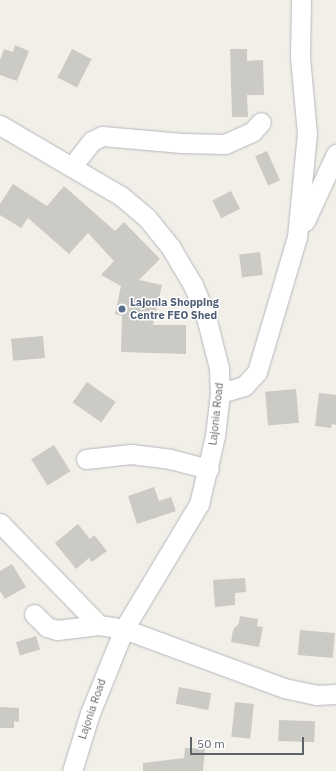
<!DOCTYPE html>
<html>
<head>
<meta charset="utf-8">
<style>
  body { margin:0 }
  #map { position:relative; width:336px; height:771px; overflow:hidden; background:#f1efe8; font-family:"IBM Plex Sans",sans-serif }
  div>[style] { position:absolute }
  .building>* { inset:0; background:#cccac5; transform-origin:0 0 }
  .roads { filter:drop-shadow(0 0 1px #b5b8bc) drop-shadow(0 0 1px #b5b8bc) }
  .minor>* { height:19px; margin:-9.5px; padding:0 9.5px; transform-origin:9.5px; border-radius:9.5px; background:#fff }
  .dots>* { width:11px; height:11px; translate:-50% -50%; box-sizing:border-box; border:2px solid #fff; border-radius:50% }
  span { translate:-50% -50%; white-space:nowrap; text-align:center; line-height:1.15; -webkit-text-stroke:3px #fff; paint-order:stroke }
  .service-label { font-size:11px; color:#4e5e75; font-weight:700 }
  .left { translate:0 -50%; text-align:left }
  .street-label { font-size:11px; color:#5f6368 }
  .scale { position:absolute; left:190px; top:737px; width:114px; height:18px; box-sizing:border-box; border:2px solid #5f6368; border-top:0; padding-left:5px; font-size:12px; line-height:14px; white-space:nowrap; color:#5f6368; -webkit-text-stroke:3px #fff; paint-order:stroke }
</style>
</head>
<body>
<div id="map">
  <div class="building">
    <div style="clip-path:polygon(15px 45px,29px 51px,17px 81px,0 75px,0 60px,4px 49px,13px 52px)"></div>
    <div style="left:72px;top:49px;width:22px;height:32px;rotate:27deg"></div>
    <div style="clip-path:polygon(230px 49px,247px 49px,247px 61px,263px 60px,264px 95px,247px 95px,248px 117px,232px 117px)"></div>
    <div style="left:267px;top:151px;width:32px;height:13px;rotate:66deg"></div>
    <div style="clip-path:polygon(13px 184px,47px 206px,64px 186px,115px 231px,124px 222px,160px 259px,139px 280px,162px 285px,153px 325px,186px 325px,186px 354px,121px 352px,122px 316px,115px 314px,121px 286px,101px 275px,114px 261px,88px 233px,69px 254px,28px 218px,21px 228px,0 215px,0 204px)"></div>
    <div style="left:231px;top:191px;width:20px;height:21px;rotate:63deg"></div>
    <div style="left:260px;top:252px;width:23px;height:21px;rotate:83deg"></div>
    <div style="left:43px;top:336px;width:22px;height:32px;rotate:85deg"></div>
    <div style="left:87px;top:382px;width:35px;height:25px;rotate:35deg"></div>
    <div style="left:296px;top:389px;width:34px;height:31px;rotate:85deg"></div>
    <div style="clip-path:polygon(319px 393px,336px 395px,336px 425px,332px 424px,331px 428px,315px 426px)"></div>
    <div style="left:54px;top:445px;width:31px;height:27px;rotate:58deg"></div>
    <div style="clip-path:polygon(154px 487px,159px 501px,171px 497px,176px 511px,137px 524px,128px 496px)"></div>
    <div style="clip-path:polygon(78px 524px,90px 539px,94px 535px,107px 551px,92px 562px,89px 558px,76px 569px,55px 543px)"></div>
    <div style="clip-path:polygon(12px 564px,26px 587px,5px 599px,0 591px,0 571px)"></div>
    <div style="clip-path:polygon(245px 578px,246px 592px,235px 593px,235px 605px,215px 607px,213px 580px)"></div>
    <div style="clip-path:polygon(240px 616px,258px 619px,257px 626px,263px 627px,259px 647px,231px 642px,233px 630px,239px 623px)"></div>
    <div style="left:300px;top:630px;width:35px;height:25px;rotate:5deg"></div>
    <div style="left:36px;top:636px;width:14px;height:21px;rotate:73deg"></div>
    <div style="left:179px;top:687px;width:33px;height:17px;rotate:11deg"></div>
    <div style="left:235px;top:702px;width:19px;height:35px;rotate:6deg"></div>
    <div style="clip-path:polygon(0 707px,19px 708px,19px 722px,14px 721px,14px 728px,0 728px)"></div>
    <div style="left:279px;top:720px;width:36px;height:21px;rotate:2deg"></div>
    <div style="clip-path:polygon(185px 748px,205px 749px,203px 771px,143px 771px,143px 763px,184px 758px)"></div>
  </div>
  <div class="roads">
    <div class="minor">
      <div style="left:0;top:125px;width:140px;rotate:30.4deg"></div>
      <div style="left:121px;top:196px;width:34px;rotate:40deg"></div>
      <div style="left:147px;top:218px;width:38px;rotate:51deg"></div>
      <div style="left:171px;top:248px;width:43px;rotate:59.3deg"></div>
      <div style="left:193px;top:285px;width:30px;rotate:67deg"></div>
      <div style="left:205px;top:313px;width:57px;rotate:75.7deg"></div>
      <div style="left:219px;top:368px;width:25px;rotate:88deg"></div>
      <div style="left:220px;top:393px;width:43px;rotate:96.6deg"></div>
      <div style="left:215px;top:436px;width:70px;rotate:103.2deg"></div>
      <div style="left:199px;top:504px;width:146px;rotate:121deg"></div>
      <div style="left:124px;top:629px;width:91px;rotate:112deg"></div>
      <div style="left:90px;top:713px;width:61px;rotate:107.2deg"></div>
      <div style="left:73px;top:165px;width:31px;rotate:-52deg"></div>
      <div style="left:92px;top:141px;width:11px;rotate:-27deg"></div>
      <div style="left:102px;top:136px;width:80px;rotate:5deg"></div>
      <div style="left:182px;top:143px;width:43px;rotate:1.3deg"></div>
      <div style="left:225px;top:144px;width:30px;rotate:-24deg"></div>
      <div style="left:252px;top:132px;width:13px;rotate:-48deg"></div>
      <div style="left:305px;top:221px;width:74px;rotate:-65.2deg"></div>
      <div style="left:220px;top:393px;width:25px;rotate:-16deg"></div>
      <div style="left:244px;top:386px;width:19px;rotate:-47deg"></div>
      <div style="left:257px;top:372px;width:141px;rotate:-73.5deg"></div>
      <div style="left:297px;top:237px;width:103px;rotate:-84.5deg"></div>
      <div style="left:307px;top:134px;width:77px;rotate:-95.2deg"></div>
      <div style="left:300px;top:57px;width:57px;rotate:-89deg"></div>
      <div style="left:86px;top:459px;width:45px;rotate:-6.3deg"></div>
      <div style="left:131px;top:454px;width:39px;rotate:7deg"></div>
      <div style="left:170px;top:459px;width:40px;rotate:14.4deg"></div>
      <div style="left:0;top:523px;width:142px;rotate:45.9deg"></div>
      <div style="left:34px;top:614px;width:18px;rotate:45deg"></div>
      <div style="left:47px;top:627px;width:10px;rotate:17deg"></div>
      <div style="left:57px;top:630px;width:42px;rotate:-6.8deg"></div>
      <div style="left:99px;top:625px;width:25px;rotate:9deg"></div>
      <div style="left:124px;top:629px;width:171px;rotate:20.2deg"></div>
      <div style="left:284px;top:688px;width:33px;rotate:12deg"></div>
      <div style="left:316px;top:695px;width:20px;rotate:-3deg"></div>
    </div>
  </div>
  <div class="dots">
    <div style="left:122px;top:309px;background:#5c6f8a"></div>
  </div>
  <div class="service-label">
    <span class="left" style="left:130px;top:309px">Lajonia Shopping<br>Centre FEO Shed</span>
  </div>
  <div class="street-label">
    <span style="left:216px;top:414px;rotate:-84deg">Lajonia Road</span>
    <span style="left:92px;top:709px;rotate:-71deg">Lajonia Road</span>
  </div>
  <div class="scale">50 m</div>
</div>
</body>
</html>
